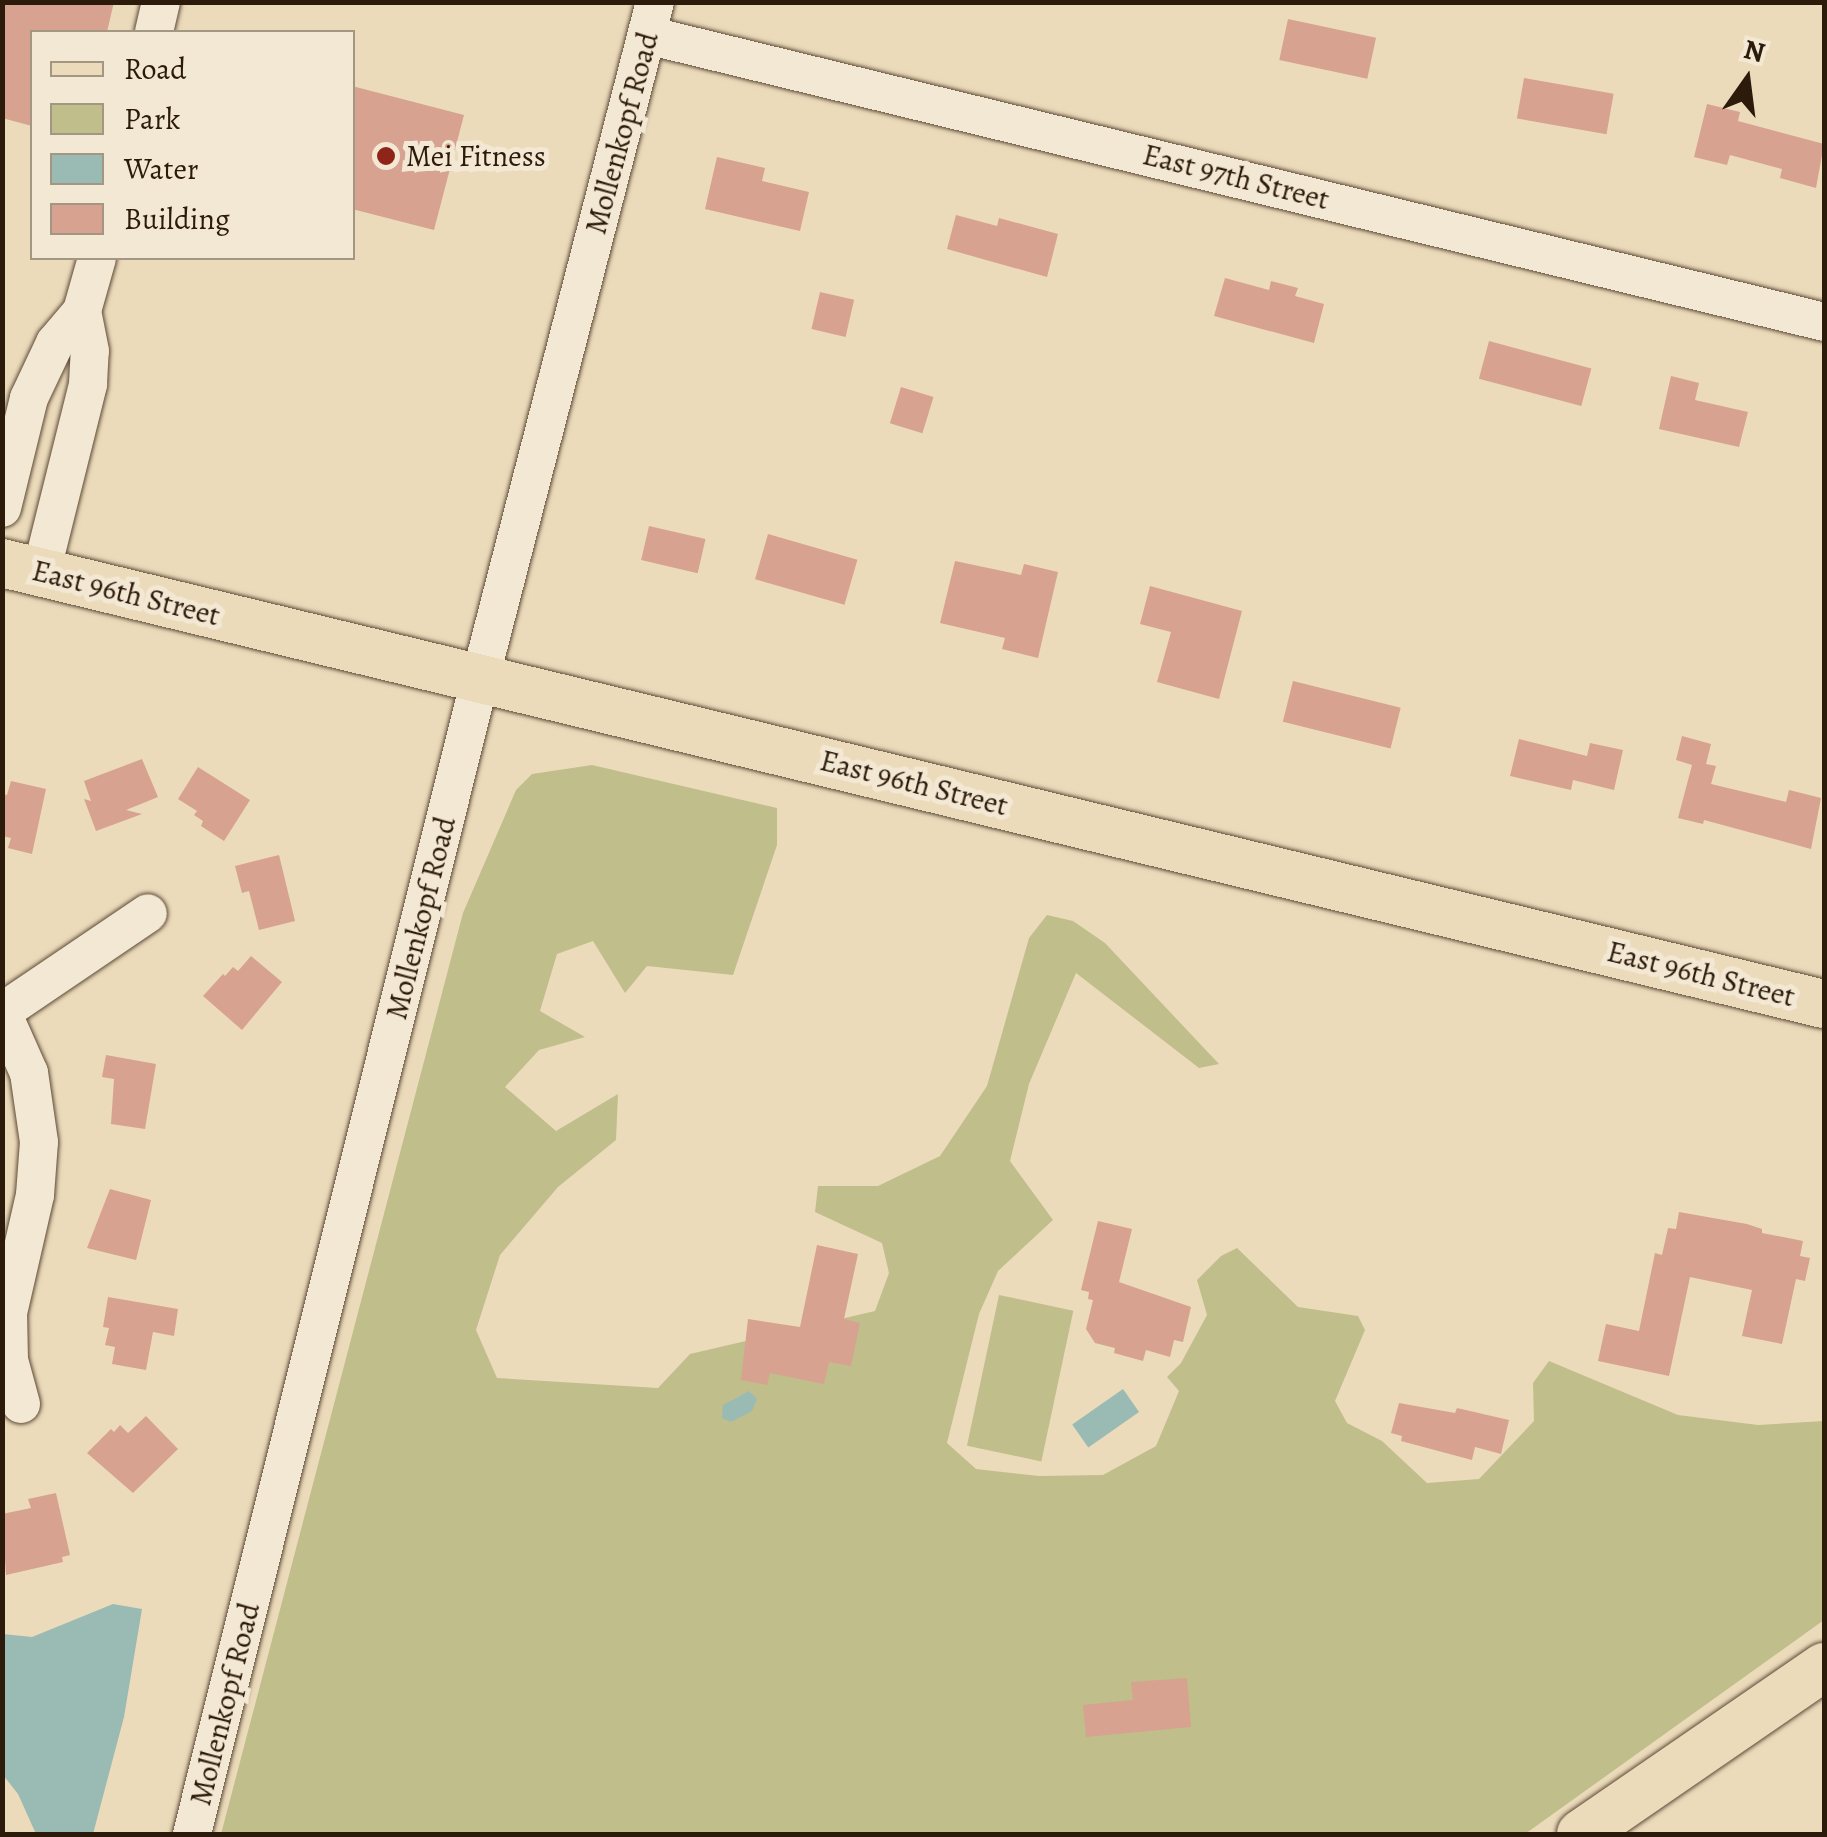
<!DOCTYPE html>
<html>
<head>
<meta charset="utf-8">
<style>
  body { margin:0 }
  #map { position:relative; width:1827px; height:1837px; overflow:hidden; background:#ecdbbb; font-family:Alegreya,serif }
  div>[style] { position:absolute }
  .green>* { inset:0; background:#c0be8b; transform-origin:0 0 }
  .water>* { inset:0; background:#99bbb4; transform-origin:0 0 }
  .building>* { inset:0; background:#d7a290; transform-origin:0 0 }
  .roads { filter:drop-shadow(0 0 2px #5c4a37) drop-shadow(0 0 2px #5c4a37) }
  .minor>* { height:38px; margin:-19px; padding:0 19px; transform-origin:19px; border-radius:19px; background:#f3e8d3 }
  .major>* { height:48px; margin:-24px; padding:0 24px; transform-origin:24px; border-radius:24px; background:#ecdbbb }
  .dots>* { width:28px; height:28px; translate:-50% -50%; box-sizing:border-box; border:5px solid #f3e8d3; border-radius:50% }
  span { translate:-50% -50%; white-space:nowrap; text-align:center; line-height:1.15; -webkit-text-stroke:10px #f3e8d3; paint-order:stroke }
  .street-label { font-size:30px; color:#2c1a0b }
  .poi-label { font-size:30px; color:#2c1a0b }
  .left { translate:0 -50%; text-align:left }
  .frame { position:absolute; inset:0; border:5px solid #2c1a0b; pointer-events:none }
  .legend { position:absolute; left:30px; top:30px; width:325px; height:230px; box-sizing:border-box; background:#f3e8d3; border:2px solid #a39683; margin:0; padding:12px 18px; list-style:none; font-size:30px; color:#2c1a0b }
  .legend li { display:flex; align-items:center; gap:20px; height:50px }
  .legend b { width:50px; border:2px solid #a39683 }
  .north { position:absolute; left:1697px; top:30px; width:100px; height:100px; -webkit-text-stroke:8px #f3e8d3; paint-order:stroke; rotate:14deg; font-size:28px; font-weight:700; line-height:40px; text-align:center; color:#2c1a0b }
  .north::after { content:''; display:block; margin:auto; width:35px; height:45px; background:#2c1a0b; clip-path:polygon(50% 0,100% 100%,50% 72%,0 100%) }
</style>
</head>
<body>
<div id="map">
  <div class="green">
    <div style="clip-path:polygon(592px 765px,777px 808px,777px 845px,733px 975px,647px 966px,625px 993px,593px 941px,557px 954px,540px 1011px,585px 1037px,539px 1050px,505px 1087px,556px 1131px,618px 1094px,616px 1140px,558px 1187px,500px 1255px,476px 1330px,497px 1378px,658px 1388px,690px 1354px,875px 1311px,889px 1273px,882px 1243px,815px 1212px,818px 1186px,878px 1186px,940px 1156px,987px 1086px,1029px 938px,1047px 915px,1073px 921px,1105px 943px,1219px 1064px,1199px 1068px,1076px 973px,1029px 1084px,1010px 1161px,1053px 1220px,998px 1271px,979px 1314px,947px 1443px,976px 1469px,1039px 1476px,1103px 1475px,1156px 1446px,1179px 1391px,1167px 1377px,1181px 1363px,1207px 1315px,1197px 1280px,1221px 1256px,1237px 1248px,1298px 1307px,1358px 1316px,1365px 1330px,1335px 1401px,1347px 1423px,1382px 1441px,1427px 1483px,1479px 1479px,1534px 1421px,1533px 1383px,1549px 1361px,1678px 1415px,1758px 1425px,1824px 1421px,1824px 1620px,1525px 1834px,221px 1834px,463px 913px,516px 790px,532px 774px)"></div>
    <div style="left:999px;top:1295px;width:76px;height:154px;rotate:12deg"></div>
  </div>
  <div class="water">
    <div style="left:1123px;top:1389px;width:28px;height:62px;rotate:55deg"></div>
    <div style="clip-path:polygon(749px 1391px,757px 1399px,752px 1411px,731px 1422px,722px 1418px,723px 1405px)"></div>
    <div style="clip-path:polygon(113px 1604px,142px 1609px,124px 1717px,93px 1834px,36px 1834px,18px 1794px,3px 1775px,3px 1634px,32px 1637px)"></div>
  </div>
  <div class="building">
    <div style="clip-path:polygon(2px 2px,114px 2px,107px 32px,32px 32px,32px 126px,2px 118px)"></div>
    <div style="left:1288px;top:19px;width:90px;height:42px;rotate:12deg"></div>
    <div style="left:1524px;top:78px;width:91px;height:41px;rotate:10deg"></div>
    <div style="clip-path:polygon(352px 86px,464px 115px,434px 230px,352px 209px)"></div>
    <div style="clip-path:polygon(1707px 104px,1740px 112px,1738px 121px,1824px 144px,1816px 188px,1780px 178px,1782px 169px,1730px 155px,1727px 165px,1694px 157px)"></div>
    <div style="clip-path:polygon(717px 157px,765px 168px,762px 181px,809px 192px,800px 231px,705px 209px)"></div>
    <div style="clip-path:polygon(956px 215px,997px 226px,999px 218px,1058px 234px,1047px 277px,947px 249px)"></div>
    <div style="clip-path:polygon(1225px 278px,1269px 290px,1271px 281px,1298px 288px,1295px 296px,1324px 304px,1314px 343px,1214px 316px)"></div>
    <div style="left:820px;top:292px;width:35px;height:38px;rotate:13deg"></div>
    <div style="left:1489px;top:341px;width:106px;height:39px;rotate:15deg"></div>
    <div style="clip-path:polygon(1671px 376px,1699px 383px,1695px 400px,1748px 412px,1739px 447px,1659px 429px)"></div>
    <div style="left:901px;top:387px;width:34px;height:38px;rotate:17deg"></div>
    <div style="left:649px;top:526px;width:58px;height:35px;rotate:13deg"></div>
    <div style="left:768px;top:534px;width:93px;height:47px;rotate:16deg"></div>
    <div style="clip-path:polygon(955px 561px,1021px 575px,1024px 564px,1058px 572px,1038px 658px,1002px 649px,1005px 638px,940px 623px)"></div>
    <div style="clip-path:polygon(1150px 586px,1242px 611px,1219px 699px,1157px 682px,1171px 632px,1140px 624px)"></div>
    <div style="left:1293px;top:681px;width:111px;height:42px;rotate:14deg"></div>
    <div style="clip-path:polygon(1682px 736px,1711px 744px,1706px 764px,1716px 766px,1711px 784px,1786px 802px,1789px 790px,1821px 798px,1811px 849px,1704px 820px,1703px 824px,1678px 818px,1692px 765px,1676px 760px)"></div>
    <div style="clip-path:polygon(1519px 739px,1587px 756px,1590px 743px,1623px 750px,1614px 790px,1573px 780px,1571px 790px,1510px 776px)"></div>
    <div style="clip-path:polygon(142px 759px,158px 797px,126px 810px,142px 814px,96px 831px,84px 799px,91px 801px,84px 781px)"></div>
    <div style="clip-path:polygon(198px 767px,250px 800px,224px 841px,201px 826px,203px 821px,194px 815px,197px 811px,178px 799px)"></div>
    <div style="clip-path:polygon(11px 781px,46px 789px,32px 854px,8px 848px,11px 838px,2px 836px,2px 794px,7px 795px)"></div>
    <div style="clip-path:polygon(279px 855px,295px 921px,259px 930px,249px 891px,242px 893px,235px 866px)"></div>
    <div style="clip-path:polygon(251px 956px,282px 982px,242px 1030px,203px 996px,223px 974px,225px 976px,233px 967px,238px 971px)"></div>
    <div style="clip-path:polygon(106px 1055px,156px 1064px,145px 1129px,111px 1124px,114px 1079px,102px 1077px)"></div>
    <div style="clip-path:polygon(110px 1189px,151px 1200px,136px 1260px,87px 1248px)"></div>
    <div style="clip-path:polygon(1679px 1212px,1747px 1224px,1762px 1229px,1762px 1233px,1803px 1241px,1800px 1256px,1810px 1258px,1805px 1281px,1796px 1279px,1782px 1344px,1742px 1336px,1752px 1290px,1690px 1277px,1669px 1376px,1598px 1361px,1606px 1324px,1639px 1331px,1655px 1253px,1662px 1255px,1668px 1228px,1676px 1229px)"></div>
    <div style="clip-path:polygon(1098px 1221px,1132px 1229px,1119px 1282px,1191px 1307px,1183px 1342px,1174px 1340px,1170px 1357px,1146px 1350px,1143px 1361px,1114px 1353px,1115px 1348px,1095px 1343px,1086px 1329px,1093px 1300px,1088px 1299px,1089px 1292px,1081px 1290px)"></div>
    <div style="clip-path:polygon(817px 1245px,858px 1254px,844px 1319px,860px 1323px,851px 1366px,829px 1362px,824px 1384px,770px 1373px,767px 1385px,741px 1380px,748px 1319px,800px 1327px)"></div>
    <div style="clip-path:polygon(108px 1297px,178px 1309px,174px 1336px,153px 1332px,146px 1370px,112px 1364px,115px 1347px,105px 1345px,109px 1328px,103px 1327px)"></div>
    <div style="clip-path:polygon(1399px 1403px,1455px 1413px,1457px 1408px,1509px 1420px,1501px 1454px,1475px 1447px,1472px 1460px,1401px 1441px,1402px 1436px,1391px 1433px)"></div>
    <div style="clip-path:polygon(146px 1416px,178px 1449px,133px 1493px,87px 1453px,111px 1429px,114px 1432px,120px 1425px,128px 1433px)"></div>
    <div style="clip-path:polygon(56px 1493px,70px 1555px,62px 1557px,63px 1562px,6px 1575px,2px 1514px,31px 1508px,28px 1499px)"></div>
    <div style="clip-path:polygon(1187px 1678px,1191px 1727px,1086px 1737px,1083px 1705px,1133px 1700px,1131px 1682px)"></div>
  </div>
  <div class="roads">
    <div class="minor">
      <div style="left:154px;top:32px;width:31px;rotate:-77deg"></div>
      <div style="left:647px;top:35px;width:1211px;rotate:13.7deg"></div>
      <div style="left:2px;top:508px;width:113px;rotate:-76.2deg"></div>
      <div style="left:29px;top:398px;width:61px;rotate:-64.7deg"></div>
      <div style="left:55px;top:343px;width:42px;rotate:-49.8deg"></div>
      <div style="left:82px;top:311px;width:55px;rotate:-74.2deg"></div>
      <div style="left:41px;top:573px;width:195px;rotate:-76deg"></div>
      <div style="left:88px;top:384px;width:33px;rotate:-87deg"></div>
      <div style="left:90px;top:351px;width:41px;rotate:-101.3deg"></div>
      <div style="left:21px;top:1404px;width:46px;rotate:-105.3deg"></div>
      <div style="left:9px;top:1360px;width:47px;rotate:-91.2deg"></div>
      <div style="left:8px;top:1313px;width:121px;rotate:-77.1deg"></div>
      <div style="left:35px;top:1195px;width:53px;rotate:-85.7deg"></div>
      <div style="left:39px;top:1142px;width:70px;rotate:-98.2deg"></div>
      <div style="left:29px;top:1073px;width:67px;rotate:-113.9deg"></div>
      <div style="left:2px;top:1012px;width:176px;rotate:-34.1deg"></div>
      <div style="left:192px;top:1834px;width:1190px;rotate:-76deg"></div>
      <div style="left:480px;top:679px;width:699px;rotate:-75.51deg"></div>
    </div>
    <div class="major">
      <div style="left:2px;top:563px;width:1875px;rotate:13.61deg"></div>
      <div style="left:1581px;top:1834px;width:295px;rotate:-34.5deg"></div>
    </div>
  </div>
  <div class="dots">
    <div style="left:386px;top:156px;background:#8f2418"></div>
  </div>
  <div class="street-label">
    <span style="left:622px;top:133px;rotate:-75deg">Mollenkopf Road</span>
    <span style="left:1236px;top:177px;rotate:14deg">East 97th Street</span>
    <span style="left:126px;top:593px;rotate:14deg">East 96th Street</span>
    <span style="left:914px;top:783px;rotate:14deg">East 96th Street</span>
    <span style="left:421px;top:918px;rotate:-76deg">Mollenkopf Road</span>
    <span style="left:1701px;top:974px;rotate:14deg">East 96th Street</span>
    <span style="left:225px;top:1704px;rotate:-76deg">Mollenkopf Road</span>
  </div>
  <div class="poi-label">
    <span class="left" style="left:406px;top:156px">Mei Fitness</span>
  </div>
  <div class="frame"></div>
  <ul class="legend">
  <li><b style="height:12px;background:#ecdbbb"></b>Road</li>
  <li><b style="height:28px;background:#c0be8b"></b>Park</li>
  <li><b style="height:28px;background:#99bbb4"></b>Water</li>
  <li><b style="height:28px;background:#d7a290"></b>Building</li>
  </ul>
  <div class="north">N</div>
</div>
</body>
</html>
